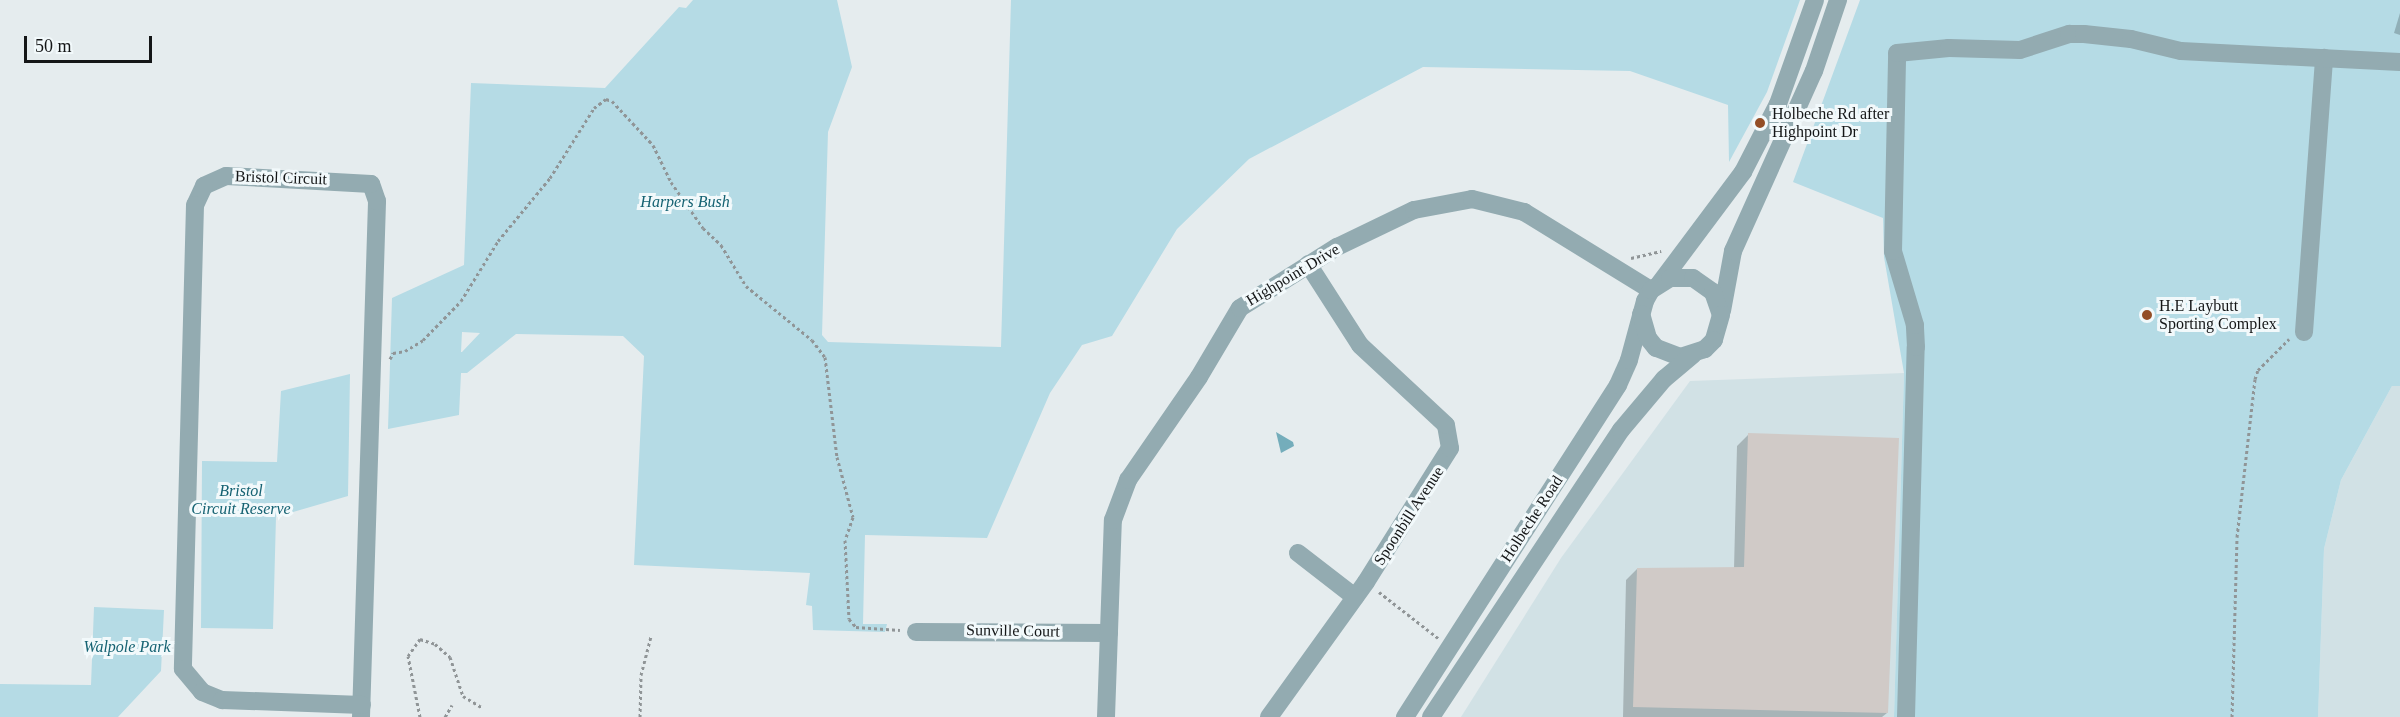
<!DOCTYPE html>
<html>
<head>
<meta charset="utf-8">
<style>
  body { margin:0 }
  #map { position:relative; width:2400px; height:717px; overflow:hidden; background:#e5ecee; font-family:"Times New Roman",serif }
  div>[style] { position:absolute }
  .built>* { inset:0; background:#d1e1e5 }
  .green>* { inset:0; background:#b5dbe5 }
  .water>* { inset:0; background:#74adbb }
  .shadow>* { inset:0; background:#0003 }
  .building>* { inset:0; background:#d0cac7 }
  .path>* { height:3px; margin-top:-1.5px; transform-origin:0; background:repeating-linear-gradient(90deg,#909597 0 3px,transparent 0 6px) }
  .minor>* { height:18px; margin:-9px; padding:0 9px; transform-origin:9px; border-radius:9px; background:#93abb1 }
  .dots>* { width:16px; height:16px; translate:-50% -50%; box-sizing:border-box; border:3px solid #f2f9fb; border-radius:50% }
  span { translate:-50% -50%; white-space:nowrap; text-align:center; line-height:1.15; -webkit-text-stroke:6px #f2f9fb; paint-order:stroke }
  .poi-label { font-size:16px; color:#141617 }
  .left { translate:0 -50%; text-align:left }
  .street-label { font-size:16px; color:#141617 }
  .park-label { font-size:16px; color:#156272; font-style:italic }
  .scale { position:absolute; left:24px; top:36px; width:128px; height:27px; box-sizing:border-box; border:3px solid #141617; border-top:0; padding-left:8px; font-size:18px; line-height:21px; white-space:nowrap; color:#141617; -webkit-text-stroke:4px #f2f9fb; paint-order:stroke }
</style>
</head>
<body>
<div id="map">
  <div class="built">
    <div style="clip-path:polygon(1904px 373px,1894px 717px,1461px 717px,1561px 558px,1690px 381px)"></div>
    <div style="clip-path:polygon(2392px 386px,2400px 386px,2400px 717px,2318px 717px,2324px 549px,2341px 480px)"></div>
  </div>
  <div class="green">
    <div style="clip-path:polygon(evenodd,693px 0,837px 0,852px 67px,828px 132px,822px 335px,828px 342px,1001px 347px,1011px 0,1800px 0,1767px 92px,1729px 162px,1728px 105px,1630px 71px,1423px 67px,1249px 159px,1177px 229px,1112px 336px,1082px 345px,1050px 393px,987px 538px,865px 535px,863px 624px,887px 624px,885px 632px,813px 630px,812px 606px,806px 605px,810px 573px,634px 565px,644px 356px,623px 336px,516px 334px,467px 373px,461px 373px,459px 415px,388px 429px,392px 298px,464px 265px,471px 83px,605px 88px,679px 7px,686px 8px,693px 0,462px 332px,480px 333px,462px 352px,461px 352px,462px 332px)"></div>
    <div style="clip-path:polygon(1860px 0,2400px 0,2400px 386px,2392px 386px,2341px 480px,2324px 549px,2318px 717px,1894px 717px,1904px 373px,1884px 257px,1883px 218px,1793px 182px)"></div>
    <div style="clip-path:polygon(350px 374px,348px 496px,276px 517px,273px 629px,201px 628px,202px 461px,277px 462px,281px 391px)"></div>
    <div style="clip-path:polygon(94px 607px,164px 610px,161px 671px,118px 717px,0 717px,0 684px,91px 685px)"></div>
  </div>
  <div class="water">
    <div style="clip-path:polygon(1276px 432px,1293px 442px,1294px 446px,1281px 453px)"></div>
  </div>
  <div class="shadow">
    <div style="clip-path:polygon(2400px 13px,2400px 35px,2394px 33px)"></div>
    <div style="clip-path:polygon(1748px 435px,1887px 713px,1882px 717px,1623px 717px,1626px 580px,1637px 569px,1734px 569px,1737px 446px)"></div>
  </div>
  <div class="building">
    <div style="clip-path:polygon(1748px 433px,1899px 438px,1888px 713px,1633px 707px,1637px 568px,1744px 567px)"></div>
  </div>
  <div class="path">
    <div style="left:1631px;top:258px;width:31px;rotate:-13deg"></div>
    <div style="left:390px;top:359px;width:7px;rotate:-63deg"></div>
    <div style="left:393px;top:353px;width:12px;rotate:-9deg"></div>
    <div style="left:405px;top:351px;width:21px;rotate:-31deg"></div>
    <div style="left:423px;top:340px;width:54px;rotate:-45.7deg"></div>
    <div style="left:461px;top:301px;width:70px;rotate:-58.3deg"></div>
    <div style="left:498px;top:241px;width:82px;rotate:-50.5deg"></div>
    <div style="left:550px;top:178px;width:83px;rotate:-57.8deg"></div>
    <div style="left:594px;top:108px;width:15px;rotate:-37deg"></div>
    <div style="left:606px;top:99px;width:6px;rotate:18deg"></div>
    <div style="left:612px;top:101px;width:60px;rotate:47deg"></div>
    <div style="left:653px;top:145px;width:41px;rotate:64.1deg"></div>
    <div style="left:671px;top:182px;width:56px;rotate:55.2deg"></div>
    <div style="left:703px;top:228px;width:25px;rotate:43deg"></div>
    <div style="left:721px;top:245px;width:48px;rotate:58.6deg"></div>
    <div style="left:746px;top:286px;width:85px;rotate:39.3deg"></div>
    <div style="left:812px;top:340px;width:21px;rotate:53deg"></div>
    <div style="left:825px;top:357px;width:101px;rotate:83.2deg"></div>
    <div style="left:837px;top:457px;width:62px;rotate:75.1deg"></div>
    <div style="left:853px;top:517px;width:24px;rotate:109deg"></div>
    <div style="left:845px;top:540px;width:79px;rotate:87.1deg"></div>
    <div style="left:849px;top:619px;width:11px;rotate:49deg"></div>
    <div style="left:856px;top:627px;width:44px;rotate:3.9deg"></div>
    <div style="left:1379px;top:592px;width:75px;rotate:37.9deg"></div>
    <div style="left:420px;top:717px;width:62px;rotate:-101.1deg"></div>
    <div style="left:408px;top:656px;width:21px;rotate:-55deg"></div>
    <div style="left:420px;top:639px;width:16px;rotate:18deg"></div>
    <div style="left:435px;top:644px;width:20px;rotate:41deg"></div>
    <div style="left:450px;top:657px;width:41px;rotate:71.6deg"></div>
    <div style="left:463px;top:696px;width:23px;rotate:31deg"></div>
    <div style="left:445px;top:717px;width:14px;rotate:-60deg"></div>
    <div style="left:640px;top:717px;width:42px;rotate:-88.6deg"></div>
    <div style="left:641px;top:675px;width:40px;rotate:-75.6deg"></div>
    <div style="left:2232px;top:717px;width:180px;rotate:-88.4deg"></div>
    <div style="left:2237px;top:537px;width:159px;rotate:-83.5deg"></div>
    <div style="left:2255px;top:379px;width:9px;rotate:-72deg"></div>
    <div style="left:2258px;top:370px;width:44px;rotate:-45deg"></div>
  </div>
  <div class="minor">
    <div style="left:1660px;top:283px;width:139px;rotate:-53.2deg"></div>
    <div style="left:1743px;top:172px;width:76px;rotate:-62.8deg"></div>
    <div style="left:1778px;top:104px;width:110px;rotate:-70.4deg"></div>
    <div style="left:1722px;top:311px;width:61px;rotate:-79.6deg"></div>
    <div style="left:1733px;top:251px;width:197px;rotate:-65.8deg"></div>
    <div style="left:1814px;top:71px;width:75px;rotate:-71.3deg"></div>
    <div style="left:2304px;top:332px;width:275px;rotate:-85.8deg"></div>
    <div style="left:1298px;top:553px;width:72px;rotate:37.7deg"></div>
    <div style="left:916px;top:632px;width:193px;rotate:0.3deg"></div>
    <div style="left:361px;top:717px;width:516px;rotate:-88.22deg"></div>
    <div style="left:377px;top:201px;width:18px;rotate:-109deg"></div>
    <div style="left:371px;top:184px;width:145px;rotate:-176.8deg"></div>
    <div style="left:226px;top:176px;width:24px;rotate:156deg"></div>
    <div style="left:204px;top:186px;width:21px;rotate:115deg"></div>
    <div style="left:195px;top:205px;width:464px;rotate:91.5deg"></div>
    <div style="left:183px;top:669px;width:30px;rotate:50deg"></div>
    <div style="left:202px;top:692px;width:22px;rotate:22deg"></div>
    <div style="left:222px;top:700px;width:140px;rotate:2deg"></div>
    <div style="left:1106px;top:717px;width:197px;rotate:-88deg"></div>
    <div style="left:1113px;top:520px;width:43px;rotate:-69.4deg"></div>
    <div style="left:1128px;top:480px;width:125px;rotate:-55.4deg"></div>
    <div style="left:1199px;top:377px;width:80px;rotate:-59.3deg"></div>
    <div style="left:1240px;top:308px;width:115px;rotate:-32.2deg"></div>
    <div style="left:1337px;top:247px;width:85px;rotate:-25.7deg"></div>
    <div style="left:1414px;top:210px;width:59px;rotate:-10.7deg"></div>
    <div style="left:1472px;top:199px;width:54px;rotate:14deg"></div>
    <div style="left:1524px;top:212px;width:149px;rotate:31.6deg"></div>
    <div style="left:1269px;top:717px;width:166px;rotate:-54.3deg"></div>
    <div style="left:1366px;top:582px;width:158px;rotate:-57.9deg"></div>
    <div style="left:1450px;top:448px;width:23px;rotate:-100deg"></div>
    <div style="left:1446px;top:425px;width:117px;rotate:-137.1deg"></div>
    <div style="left:1360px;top:345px;width:96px;rotate:-122.7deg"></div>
    <div style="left:1405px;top:717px;width:394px;rotate:-57.3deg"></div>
    <div style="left:1618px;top:385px;width:27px;rotate:-66deg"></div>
    <div style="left:1629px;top:360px;width:61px;rotate:-74.8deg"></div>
    <div style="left:1645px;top:301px;width:13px;rotate:-61deg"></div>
    <div style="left:1651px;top:290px;width:22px;rotate:-32deg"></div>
    <div style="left:1670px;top:278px;width:23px"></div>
    <div style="left:1693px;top:278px;width:24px;rotate:35deg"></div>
    <div style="left:1713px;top:292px;width:24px;rotate:71deg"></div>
    <div style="left:1721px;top:315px;width:26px;rotate:106deg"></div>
    <div style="left:1714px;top:340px;width:13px;rotate:135deg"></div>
    <div style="left:1705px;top:349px;width:26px;rotate:162deg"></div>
    <div style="left:1680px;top:357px;width:26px;rotate:-159deg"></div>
    <div style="left:1656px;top:348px;width:13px;rotate:-129deg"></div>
    <div style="left:1648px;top:338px;width:25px;rotate:-106deg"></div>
    <div style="left:1431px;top:717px;width:344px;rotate:-56.5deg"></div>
    <div style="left:1621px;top:430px;width:67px;rotate:-49.9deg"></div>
    <div style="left:1664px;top:379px;width:38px;rotate:-40deg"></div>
    <div style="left:1906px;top:717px;width:370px;rotate:-88.5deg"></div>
    <div style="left:1916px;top:347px;width:22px;rotate:-93deg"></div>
    <div style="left:1915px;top:325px;width:77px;rotate:-106.6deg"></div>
    <div style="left:1893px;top:251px;width:198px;rotate:-88.8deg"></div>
    <div style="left:1897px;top:53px;width:52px;rotate:-5.5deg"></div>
    <div style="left:1949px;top:48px;width:71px;rotate:1.6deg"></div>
    <div style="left:2020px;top:50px;width:52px;rotate:-18.1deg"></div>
    <div style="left:2069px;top:34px;width:15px"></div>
    <div style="left:2084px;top:34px;width:47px;rotate:6.1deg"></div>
    <div style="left:2131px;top:39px;width:51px;rotate:13.5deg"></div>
    <div style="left:2181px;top:51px;width:219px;rotate:2.9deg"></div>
  </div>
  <div class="dots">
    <div style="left:1760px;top:123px;background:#944e26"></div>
    <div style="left:2147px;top:315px;background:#944e26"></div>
  </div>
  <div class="poi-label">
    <span class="left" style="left:1772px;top:123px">Holbeche Rd after<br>Highpoint Dr</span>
    <span class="left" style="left:2159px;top:315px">H.E Laybutt<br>Sporting Complex</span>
  </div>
  <div class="street-label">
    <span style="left:281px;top:178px;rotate:2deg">Bristol Circuit</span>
    <span style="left:1293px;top:275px;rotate:-31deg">Highpoint Drive</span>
    <span style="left:1409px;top:516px;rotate:-57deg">Spoonbill Avenue</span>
    <span style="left:1532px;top:519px;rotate:-57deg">Holbeche Road</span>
    <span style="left:1013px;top:631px;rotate:1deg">Sunville Court</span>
  </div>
  <div class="park-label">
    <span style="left:685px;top:202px">Harpers Bush</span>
    <span style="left:241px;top:500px">Bristol<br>Circuit Reserve</span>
    <span style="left:127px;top:647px">Walpole Park</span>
  </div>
  <div class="scale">50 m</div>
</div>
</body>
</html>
